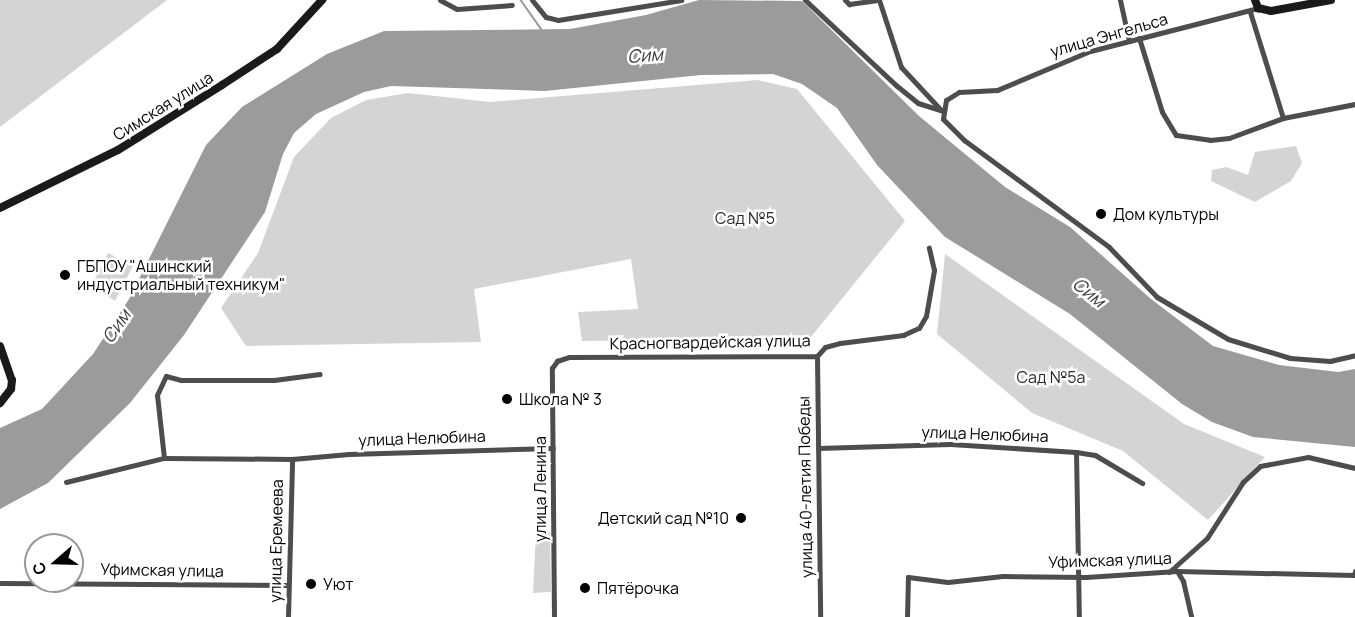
<!DOCTYPE html>
<html>
<head>
<meta charset="utf-8">
<style>
  body { margin:0 }
  #map { position:relative; width:1355px; height:617px; overflow:hidden; background:#fff; font-family:Manrope,sans-serif }
  div>[style] { position:absolute }
  .green>* { inset:0; background:#d4d4d4; transform-origin:0 0 }
  .water>* { inset:0; background:#9b9b9b }
  .stream>* { height:1.5px; margin:-0.75px; padding:0 0.75px; transform-origin:0.75px; border-radius:0.75px; background:#9b9b9b }
  .minor>* { height:5px; margin:-2.5px; padding:0 2.5px; transform-origin:2.5px; border-radius:2.5px; background:#4d4d4d }
  .secondary>* { height:8px; margin:-4px; padding:0 4px; transform-origin:4px; border-radius:4px; background:#1a1a1a }
  .dots>* { width:16px; height:16px; translate:-50% -50%; box-sizing:border-box; border:3px solid #fff; border-radius:50% }
  span { translate:-50% -50%; white-space:nowrap; text-align:center; line-height:1.15; -webkit-text-stroke:5px #fff; paint-order:stroke }
  .street-label { font-size:16px; color:#000 }
  .poi-label { font-size:16px; color:#000 }
  .left { translate:0 -50%; text-align:left }
  .right { translate:-100% -50%; text-align:right }
  .park-label { font-size:16px; color:#2b2b2b }
  .water-label { font-size:18px; color:#3c3c3c; font-style:italic }
  .north { position:absolute; left:24px; top:533px; width:60px; height:60px; box-sizing:border-box; background:#fff; border:2px solid #999; border-radius:50%; rotate:250deg; font-size:16px; font-weight:700; line-height:24px; text-align:center; color:#000 }
  .north::after { content:''; display:block; margin:auto; width:21px; height:27px; background:#000; clip-path:polygon(50% 0,100% 100%,50% 72%,0 100%) }
</style>
</head>
<body>
<div id="map">
  <div class="green">
    <div style="clip-path:polygon(0 0,167px 0,0 127px)"></div>
    <div style="clip-path:polygon(758px 80px,797px 89px,905px 221px,810px 338px,582px 341px,578px 312px,638px 309px,631px 259px,474px 289px,481px 342px,246px 346px,221px 308px,258px 253px,294px 157px,331px 118px,366px 100px,408px 93px,490px 102px)"></div>
    <div style="clip-path:polygon(1296px 146px,1302px 163px,1291px 181px,1255px 202px,1211px 181px,1212px 170px,1226px 167px,1248px 175px,1255px 152px)"></div>
    <div style="left:108px;top:253px;width:28px;height:39px;rotate:27deg"></div>
    <div style="clip-path:polygon(945px 254px,1184px 424px,1265px 457px,1208px 520px,1123px 451px,1032px 413px,937px 334px)"></div>
    <div style="clip-path:polygon(536px 532px,550px 532px,551px 592px,533px 593px)"></div>
  </div>
  <div class="water">
    <div style="clip-path:polygon(699px 0,802px 1px,919px 116px,1005px 187px,1070px 227px,1151px 299px,1213px 346px,1279px 365px,1338px 372px,1355px 369px,1355px 447px,1253px 437px,1212px 422px,1182px 404px,1070px 314px,945px 237px,877px 165px,837px 108px,802px 84px,773px 74px,701px 75px,545px 91px,391px 86px,364px 92px,316px 114px,294px 133px,283px 154px,265px 212px,184px 335px,130px 403px,48px 483px,0 509px,0 428px,42px 409px,93px 354px,129px 299px,206px 145px,242px 107px,327px 54px,384px 31px,570px 29px,646px 15px)"></div>
  </div>
  <div class="stream">
    <div style="left:521px;top:0;width:38px;rotate:55deg"></div>
  </div>
  <div class="minor">
    <div style="left:440px;top:0;width:19px;rotate:28deg"></div>
    <div style="left:457px;top:9px;width:55px;rotate:-4.2deg"></div>
    <div style="left:532px;top:0;width:22px;rotate:51deg"></div>
    <div style="left:546px;top:17px;width:12px;rotate:14deg"></div>
    <div style="left:558px;top:20px;width:125px;rotate:-9.2deg"></div>
    <div style="left:805px;top:0;width:126px;rotate:43.1deg"></div>
    <div style="left:897px;top:86px;width:27px;rotate:39deg"></div>
    <div style="left:918px;top:103px;width:25px;rotate:18deg"></div>
    <div style="left:845px;top:0;width:6px;rotate:45deg"></div>
    <div style="left:849px;top:4px;width:27px;rotate:-8deg"></div>
    <div style="left:879px;top:0;width:71px;rotate:71.8deg"></div>
    <div style="left:901px;top:67px;width:59px;rotate:47.1deg"></div>
    <div style="left:1120px;top:0;width:42px;rotate:77.6deg"></div>
    <div style="left:1258px;top:8px;width:173px;rotate:165.6deg"></div>
    <div style="left:1090px;top:51px;width:101px;rotate:157.2deg"></div>
    <div style="left:997px;top:90px;width:38px;rotate:177deg"></div>
    <div style="left:959px;top:92px;width:15px;rotate:148deg"></div>
    <div style="left:946px;top:100px;width:19px;rotate:99deg"></div>
    <div style="left:943px;top:119px;width:30px;rotate:45deg"></div>
    <div style="left:964px;top:140px;width:180px;rotate:36.4deg"></div>
    <div style="left:1109px;top:247px;width:69px;rotate:46.2deg"></div>
    <div style="left:1157px;top:297px;width:82px;rotate:30.6deg"></div>
    <div style="left:1228px;top:339px;width:65px;rotate:17deg"></div>
    <div style="left:1290px;top:358px;width:40px;rotate:4.3deg"></div>
    <div style="left:1330px;top:361px;width:26px;rotate:-13deg"></div>
    <div style="left:1250px;top:12px;width:111px;rotate:72.7deg"></div>
    <div style="left:1139px;top:38px;width:77px;rotate:72.7deg"></div>
    <div style="left:1162px;top:112px;width:27px;rotate:59deg"></div>
    <div style="left:1176px;top:135px;width:34px;rotate:8deg"></div>
    <div style="left:1210px;top:140px;width:19px;rotate:-6deg"></div>
    <div style="left:1229px;top:138px;width:58px;rotate:-20.3deg"></div>
    <div style="left:1283px;top:118px;width:73px;rotate:-11deg"></div>
    <div style="left:817px;top:356px;width:261px;rotate:89.3deg"></div>
    <div style="left:818px;top:448px;width:132px;rotate:-1.7deg"></div>
    <div style="left:950px;top:444px;width:126px;rotate:3.6deg"></div>
    <div style="left:1076px;top:452px;width:19px;rotate:9deg"></div>
    <div style="left:1095px;top:455px;width:55px;rotate:30.8deg"></div>
    <div style="left:1076px;top:452px;width:165px;rotate:89deg"></div>
    <div style="left:164px;top:458px;width:63px;rotate:-96.3deg"></div>
    <div style="left:157px;top:395px;width:21px;rotate:-65deg"></div>
    <div style="left:166px;top:376px;width:16px;rotate:15deg"></div>
    <div style="left:181px;top:380px;width:93px"></div>
    <div style="left:274px;top:380px;width:46px;rotate:-7.4deg"></div>
    <div style="left:66px;top:482px;width:101px;rotate:-13.8deg"></div>
    <div style="left:164px;top:458px;width:128px;rotate:0.4deg"></div>
    <div style="left:1177px;top:571px;width:12px;rotate:59deg"></div>
    <div style="left:1183px;top:581px;width:37px;rotate:77deg"></div>
    <div style="left:1169px;top:572px;width:51px;rotate:-41.8deg"></div>
    <div style="left:1207px;top:538px;width:67px;rotate:-57.3deg"></div>
    <div style="left:1243px;top:482px;width:23px;rotate:-43deg"></div>
    <div style="left:1260px;top:466px;width:49px;rotate:-10.6deg"></div>
    <div style="left:1308px;top:457px;width:48px;rotate:13.2deg"></div>
    <div style="left:0;top:583px;width:288px;rotate:0.4deg"></div>
    <div style="left:288px;top:617px;width:158px;rotate:-88.5deg"></div>
    <div style="left:292px;top:459px;width:57px;rotate:-5deg"></div>
    <div style="left:349px;top:454px;width:204px;rotate:-1.7deg"></div>
    <div style="left:554px;top:617px;width:249px;rotate:-90.5deg"></div>
    <div style="left:552px;top:368px;width:9px;rotate:-54deg"></div>
    <div style="left:557px;top:361px;width:13px;rotate:-18deg"></div>
    <div style="left:569px;top:357px;width:248px;rotate:-0.2deg"></div>
    <div style="left:817px;top:356px;width:12px;rotate:-48deg"></div>
    <div style="left:825px;top:347px;width:16px;rotate:-15deg"></div>
    <div style="left:840px;top:343px;width:64px;rotate:-7.2deg"></div>
    <div style="left:903px;top:335px;width:17px;rotate:-24deg"></div>
    <div style="left:919px;top:328px;width:14px;rotate:-60deg"></div>
    <div style="left:926px;top:316px;width:47px;rotate:-80.1deg"></div>
    <div style="left:934px;top:270px;width:23px;rotate:-103deg"></div>
    <div style="left:907px;top:617px;width:40px;rotate:-88.6deg"></div>
    <div style="left:908px;top:577px;width:40px;rotate:7.1deg"></div>
    <div style="left:948px;top:582px;width:55px;rotate:-6.2deg"></div>
    <div style="left:1003px;top:576px;width:83px;rotate:0.7deg"></div>
    <div style="left:1086px;top:577px;width:91px;rotate:-3.8deg"></div>
    <div style="left:1177px;top:571px;width:177px;rotate:1.3deg"></div>
    <div style="left:1354px;top:575px;width:4px;rotate:-76deg"></div>
  </div>
  <div class="secondary">
    <div style="left:1255px;top:0;width:9px;rotate:69deg"></div>
    <div style="left:1258px;top:8px;width:13px;rotate:13deg"></div>
    <div style="left:1271px;top:11px;width:61px;rotate:-10.4deg"></div>
    <div style="left:0;top:208px;width:131px;rotate:-26.2deg"></div>
    <div style="left:118px;top:150px;width:123px;rotate:-32deg"></div>
    <div style="left:222px;top:85px;width:66px;rotate:-33.2deg"></div>
    <div style="left:277px;top:49px;width:67px;rotate:-47.4deg"></div>
    <div style="left:0;top:346px;width:36px;rotate:71deg"></div>
    <div style="left:12px;top:380px;width:9px;rotate:96deg"></div>
    <div style="left:11px;top:389px;width:18px;rotate:128deg"></div>
  </div>
  <div class="dots">
    <div style="left:1101px;top:214px;background:#000"></div>
    <div style="left:65px;top:275px;background:#000"></div>
    <div style="left:507px;top:399px;background:#000"></div>
    <div style="left:741px;top:518px;background:#000"></div>
    <div style="left:311px;top:584px;background:#000"></div>
    <div style="left:585px;top:588px;background:#000"></div>
  </div>
  <div class="street-label">
    <span style="left:1109px;top:35px;rotate:-16deg">улица Энгельса</span>
    <span style="left:163px;top:106px;rotate:-32deg">Симская улица</span>
    <span style="left:710px;top:342px;rotate:-1deg">Красногвардейская улица</span>
    <span style="left:985px;top:434px;rotate:2deg">улица Нелюбина</span>
    <span style="left:422px;top:438px;rotate:-2deg">улица Нелюбина</span>
    <span style="left:805px;top:487px;rotate:-91deg">улица 40-летия Победы</span>
    <span style="left:540px;top:489px;rotate:-90deg">улица Ленина</span>
    <span style="left:276px;top:541px;rotate:-89deg">улица Еремеева</span>
    <span style="left:1110px;top:560px;rotate:-2deg">Уфимская улица</span>
    <span style="left:162px;top:570px;rotate:1deg">Уфимская улица</span>
  </div>
  <div class="poi-label">
    <span class="left" style="left:1113px;top:214px">Дом культуры</span>
    <span class="left" style="left:77px;top:275px">ГБПОУ "Ашинский<br>индустриальный техникум"</span>
    <span class="left" style="left:519px;top:399px">Школа № 3</span>
    <span class="right" style="left:729px;top:518px">Детский сад №10</span>
    <span class="left" style="left:323px;top:584px">Уют</span>
    <span class="left" style="left:597px;top:588px">Пятёрочка</span>
  </div>
  <div class="park-label">
    <span style="left:745px;top:218px">Сад №5</span>
    <span style="left:1051px;top:377px">Сад №5а</span>
  </div>
  <div class="water-label">
    <span style="left:645px;top:55px;rotate:-4deg">Сим</span>
    <span style="left:1089px;top:292px;rotate:38deg">Сим</span>
    <span style="left:116px;top:326px;rotate:-56deg">Сим</span>
  </div>
  <div class="north">С</div>
</div>
</body>
</html>
